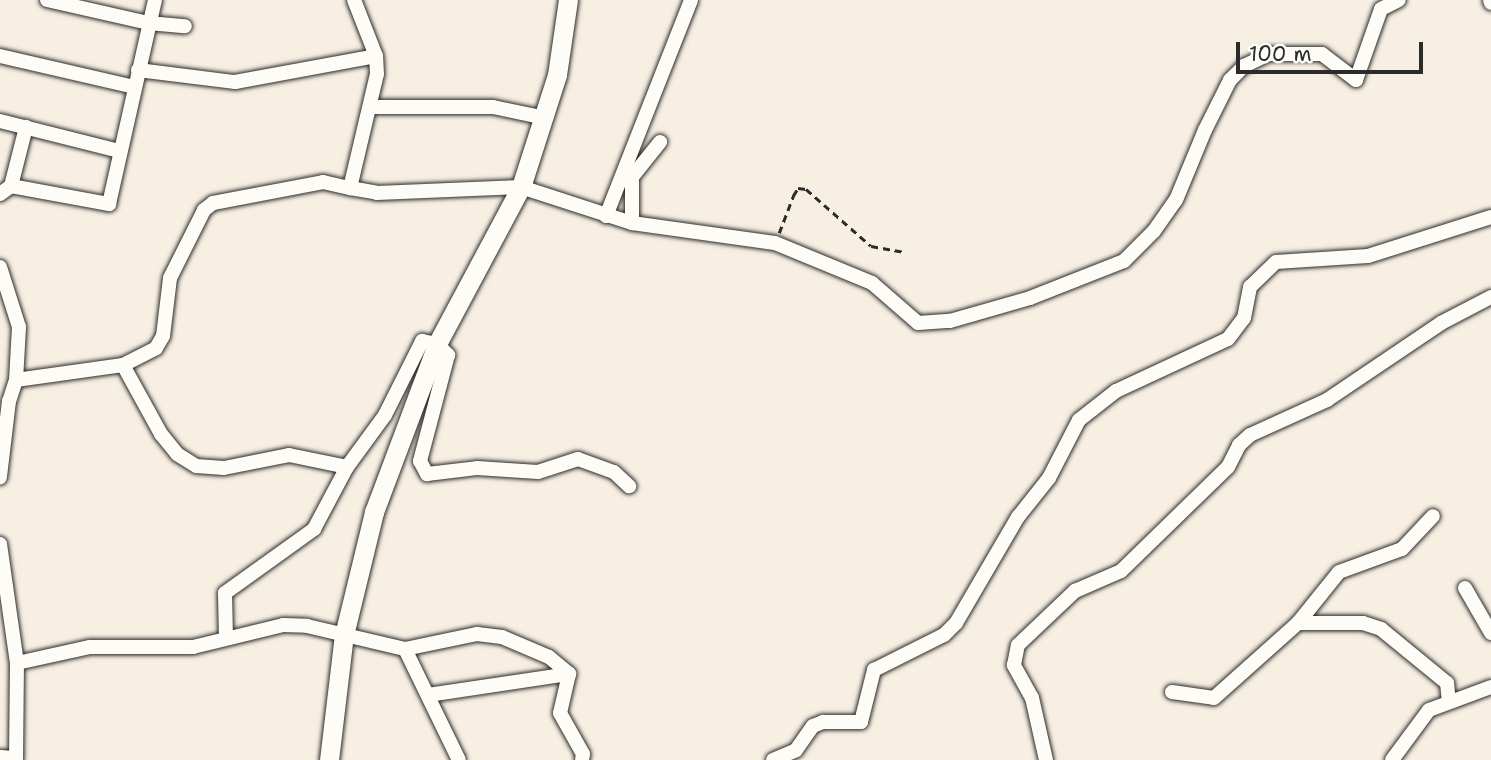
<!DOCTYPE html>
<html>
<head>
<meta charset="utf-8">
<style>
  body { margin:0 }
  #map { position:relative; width:1491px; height:760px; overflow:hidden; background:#f8efe3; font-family:"Shantell Sans",sans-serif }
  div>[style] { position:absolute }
  .path>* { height:2.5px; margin-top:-1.25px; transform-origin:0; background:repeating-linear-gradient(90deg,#2b2b2b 0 7px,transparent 0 12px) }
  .roads { filter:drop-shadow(0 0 2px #2b2b2b) drop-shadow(0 0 2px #2b2b2b) }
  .street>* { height:14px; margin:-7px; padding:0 7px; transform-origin:7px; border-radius:7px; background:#fdfcf7 }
  .secondary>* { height:19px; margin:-9.5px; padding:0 9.5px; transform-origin:9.5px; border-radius:9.5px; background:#fdfcf7 }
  span { translate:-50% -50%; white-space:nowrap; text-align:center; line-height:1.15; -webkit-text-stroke:5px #fdfcf7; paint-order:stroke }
  .scale { position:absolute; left:1236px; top:42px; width:187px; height:32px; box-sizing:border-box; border:4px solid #2b2b2b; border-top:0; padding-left:9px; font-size:21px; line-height:24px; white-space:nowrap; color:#2b2b2b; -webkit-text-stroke:5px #fdfcf7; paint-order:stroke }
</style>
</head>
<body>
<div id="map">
  <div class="path">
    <div style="left:779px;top:233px;width:40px;rotate:-69deg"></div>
    <div style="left:793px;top:196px;width:9px;rotate:-58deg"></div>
    <div style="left:798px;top:188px;width:8px;rotate:7deg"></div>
    <div style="left:806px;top:189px;width:86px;rotate:41.2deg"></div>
    <div style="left:871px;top:246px;width:34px;rotate:10deg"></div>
  </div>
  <div class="roads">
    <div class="street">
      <div style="left:47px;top:0;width:104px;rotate:12.8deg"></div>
      <div style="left:148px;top:23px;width:37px;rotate:5deg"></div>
      <div style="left:1490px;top:0;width:3px;rotate:72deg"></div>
      <div style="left:0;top:56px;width:138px;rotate:13deg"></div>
      <div style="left:138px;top:70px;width:98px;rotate:7.1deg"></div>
      <div style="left:235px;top:82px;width:143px;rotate:-10.4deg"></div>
      <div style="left:373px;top:107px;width:120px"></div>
      <div style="left:493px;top:107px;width:53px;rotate:11.9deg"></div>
      <div style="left:0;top:121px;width:123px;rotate:14.1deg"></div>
      <div style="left:11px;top:186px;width:100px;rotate:10.4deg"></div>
      <div style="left:109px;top:204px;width:209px;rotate:-77.3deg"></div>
      <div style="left:350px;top:188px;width:27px;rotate:10deg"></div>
      <div style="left:377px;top:193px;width:144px;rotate:-2.4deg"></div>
      <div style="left:521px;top:187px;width:117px;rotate:18deg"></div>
      <div style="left:632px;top:223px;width:144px;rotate:8deg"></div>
      <div style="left:775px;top:243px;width:105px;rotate:22.4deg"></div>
      <div style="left:872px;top:283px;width:61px;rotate:41deg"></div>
      <div style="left:918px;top:323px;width:32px;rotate:-4deg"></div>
      <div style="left:950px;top:321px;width:83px;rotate:-16deg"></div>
      <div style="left:1030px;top:298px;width:101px;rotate:-21.5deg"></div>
      <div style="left:1124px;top:261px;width:42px;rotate:-45deg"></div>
      <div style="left:1154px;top:231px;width:38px;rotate:-55deg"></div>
      <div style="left:1176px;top:200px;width:76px;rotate:-67.5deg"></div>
      <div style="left:1205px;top:130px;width:56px;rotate:-63.4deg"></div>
      <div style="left:1230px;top:80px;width:20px;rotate:-45deg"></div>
      <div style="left:1244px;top:66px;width:28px;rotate:-26deg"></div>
      <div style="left:1269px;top:54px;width:53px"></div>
      <div style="left:1322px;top:54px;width:43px;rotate:37.4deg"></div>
      <div style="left:1356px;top:80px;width:75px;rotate:-70.6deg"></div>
      <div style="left:1381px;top:9px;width:20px;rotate:-27deg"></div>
      <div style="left:0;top:194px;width:14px;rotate:-36deg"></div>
      <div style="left:11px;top:186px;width:61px;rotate:-75.7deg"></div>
      <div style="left:606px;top:216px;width:232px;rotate:-68.5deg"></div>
      <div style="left:632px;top:223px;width:46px;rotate:-90deg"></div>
      <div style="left:632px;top:177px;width:45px;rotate:-51.3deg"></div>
      <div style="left:0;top:267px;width:63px;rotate:72.4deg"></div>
      <div style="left:19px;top:327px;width:53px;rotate:93.2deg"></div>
      <div style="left:16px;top:380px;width:22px;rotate:108deg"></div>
      <div style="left:9px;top:401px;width:77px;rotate:96.8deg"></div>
      <div style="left:123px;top:365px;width:79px;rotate:61.2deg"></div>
      <div style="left:161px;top:434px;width:26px;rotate:51deg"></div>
      <div style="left:177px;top:454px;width:22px;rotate:32deg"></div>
      <div style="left:196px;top:466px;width:28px;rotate:4deg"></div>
      <div style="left:224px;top:468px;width:66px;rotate:-11.3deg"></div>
      <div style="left:289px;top:455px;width:59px;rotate:11.7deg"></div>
      <div style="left:16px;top:380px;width:108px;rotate:-8deg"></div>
      <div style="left:123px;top:365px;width:37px;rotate:-27deg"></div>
      <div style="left:156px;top:348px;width:14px;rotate:-60deg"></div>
      <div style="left:163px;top:336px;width:58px;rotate:-83.1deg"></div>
      <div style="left:170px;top:278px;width:76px;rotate:-63.4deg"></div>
      <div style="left:204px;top:210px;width:11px;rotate:-38deg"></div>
      <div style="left:213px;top:203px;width:112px;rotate:-10.8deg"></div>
      <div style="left:323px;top:182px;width:28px;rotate:13deg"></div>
      <div style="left:350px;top:188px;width:117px;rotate:-76.7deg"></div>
      <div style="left:377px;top:74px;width:18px;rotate:-93deg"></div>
      <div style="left:376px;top:56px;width:60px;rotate:-111.4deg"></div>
      <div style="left:0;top:544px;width:120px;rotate:81.9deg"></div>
      <div style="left:17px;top:663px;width:97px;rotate:90.6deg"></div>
      <div style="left:1465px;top:588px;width:52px;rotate:60deg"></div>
      <div style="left:1298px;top:623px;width:65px"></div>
      <div style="left:1363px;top:623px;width:19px;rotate:18deg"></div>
      <div style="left:1381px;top:629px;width:85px;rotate:39.3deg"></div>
      <div style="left:1447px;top:683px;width:18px;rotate:84deg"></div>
      <div style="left:226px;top:638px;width:45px;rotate:-91.3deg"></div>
      <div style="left:225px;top:593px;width:110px;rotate:-35.7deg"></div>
      <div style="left:314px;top:529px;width:70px;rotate:-62deg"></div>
      <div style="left:347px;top:467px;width:64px;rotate:-53.8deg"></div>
      <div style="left:385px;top:415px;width:83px;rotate:-63.4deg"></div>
      <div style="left:422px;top:341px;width:15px;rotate:11deg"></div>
      <div style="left:437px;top:344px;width:16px;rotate:45deg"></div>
      <div style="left:448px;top:355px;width:110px;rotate:104.8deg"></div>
      <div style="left:420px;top:461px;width:15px;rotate:62deg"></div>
      <div style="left:427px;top:474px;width:50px;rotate:-6.8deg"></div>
      <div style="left:477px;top:468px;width:61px;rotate:3.8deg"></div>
      <div style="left:538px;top:472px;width:42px;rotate:-18deg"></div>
      <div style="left:578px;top:459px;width:38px;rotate:20deg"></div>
      <div style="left:614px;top:472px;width:21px;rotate:43deg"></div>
      <div style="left:405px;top:649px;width:74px;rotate:-11.8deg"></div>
      <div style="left:477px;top:634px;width:25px;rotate:7deg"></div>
      <div style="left:502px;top:637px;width:51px;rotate:23.1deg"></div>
      <div style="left:549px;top:657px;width:26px;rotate:40deg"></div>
      <div style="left:569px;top:674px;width:40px;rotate:103deg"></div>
      <div style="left:560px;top:713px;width:47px;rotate:60.7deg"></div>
      <div style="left:583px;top:754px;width:6px;rotate:99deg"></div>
      <div style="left:17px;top:663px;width:75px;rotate:-12.4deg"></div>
      <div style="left:90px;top:647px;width:103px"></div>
      <div style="left:193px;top:647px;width:93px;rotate:-13.7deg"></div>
      <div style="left:283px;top:625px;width:24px;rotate:2deg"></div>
      <div style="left:307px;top:626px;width:101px;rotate:13.2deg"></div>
      <div style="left:405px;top:649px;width:123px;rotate:64.1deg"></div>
      <div style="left:1172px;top:692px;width:42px;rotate:8.1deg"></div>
      <div style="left:1214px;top:698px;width:113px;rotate:-41.8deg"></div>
      <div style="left:1298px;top:623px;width:65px;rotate:-51.2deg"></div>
      <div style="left:1339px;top:572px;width:67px;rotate:-20.1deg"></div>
      <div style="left:1402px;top:549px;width:45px;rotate:-46.8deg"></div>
      <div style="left:428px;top:695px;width:143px;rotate:-8.5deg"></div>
      <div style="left:773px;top:760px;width:25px;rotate:-23deg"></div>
      <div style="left:796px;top:750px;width:29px;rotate:-55deg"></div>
      <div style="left:813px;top:726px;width:11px;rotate:-22deg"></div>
      <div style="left:823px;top:722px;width:38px"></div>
      <div style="left:861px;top:722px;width:54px;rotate:-76deg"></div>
      <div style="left:874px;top:670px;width:78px;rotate:-26.6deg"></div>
      <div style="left:944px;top:635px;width:17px;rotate:-45deg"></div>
      <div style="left:956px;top:623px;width:123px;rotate:-59.7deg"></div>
      <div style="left:1018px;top:517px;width:50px;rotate:-51.5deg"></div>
      <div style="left:1049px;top:478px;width:65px;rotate:-62.7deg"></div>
      <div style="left:1079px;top:420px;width:47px;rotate:-38.1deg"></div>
      <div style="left:1116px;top:391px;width:123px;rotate:-24.9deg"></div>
      <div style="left:1228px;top:339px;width:26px;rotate:-53deg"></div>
      <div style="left:1244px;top:318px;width:32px;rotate:-79deg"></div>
      <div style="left:1250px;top:287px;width:36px;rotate:-44deg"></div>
      <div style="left:1276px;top:262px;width:92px;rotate:-3.7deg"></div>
      <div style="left:1368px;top:256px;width:129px;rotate:-17.6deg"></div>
      <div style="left:1046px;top:760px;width:64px;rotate:-102.7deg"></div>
      <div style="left:1032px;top:698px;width:38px;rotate:-119deg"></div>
      <div style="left:1014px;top:665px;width:20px;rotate:-79deg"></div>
      <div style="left:1018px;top:645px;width:79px;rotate:-43.5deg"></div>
      <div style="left:1075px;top:591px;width:50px;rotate:-23.5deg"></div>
      <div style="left:1121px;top:571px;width:149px;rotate:-44.2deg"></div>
      <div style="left:1228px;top:467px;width:25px;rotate:-63deg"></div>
      <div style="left:1239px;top:445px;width:15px;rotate:-42deg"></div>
      <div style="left:1250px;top:435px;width:85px;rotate:-24.4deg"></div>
      <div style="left:1327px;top:400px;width:138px;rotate:-34deg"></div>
      <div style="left:1441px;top:323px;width:56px;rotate:-27.5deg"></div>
      <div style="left:1392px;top:760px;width:62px;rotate:-53.5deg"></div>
      <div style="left:1429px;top:710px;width:66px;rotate:-20.4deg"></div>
    </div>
    <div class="secondary">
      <div style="left:0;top:759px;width:12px;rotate:5deg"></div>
      <div style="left:329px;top:760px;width:126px;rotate:-83.2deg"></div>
      <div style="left:344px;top:635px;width:127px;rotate:-76.3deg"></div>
      <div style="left:374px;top:512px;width:179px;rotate:-69.4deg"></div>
      <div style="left:437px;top:344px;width:178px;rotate:-61.9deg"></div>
      <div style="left:521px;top:187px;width:118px;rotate:-72.2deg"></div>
      <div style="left:557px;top:75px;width:76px;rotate:-81.7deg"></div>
    </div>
  </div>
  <div class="scale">100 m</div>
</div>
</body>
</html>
